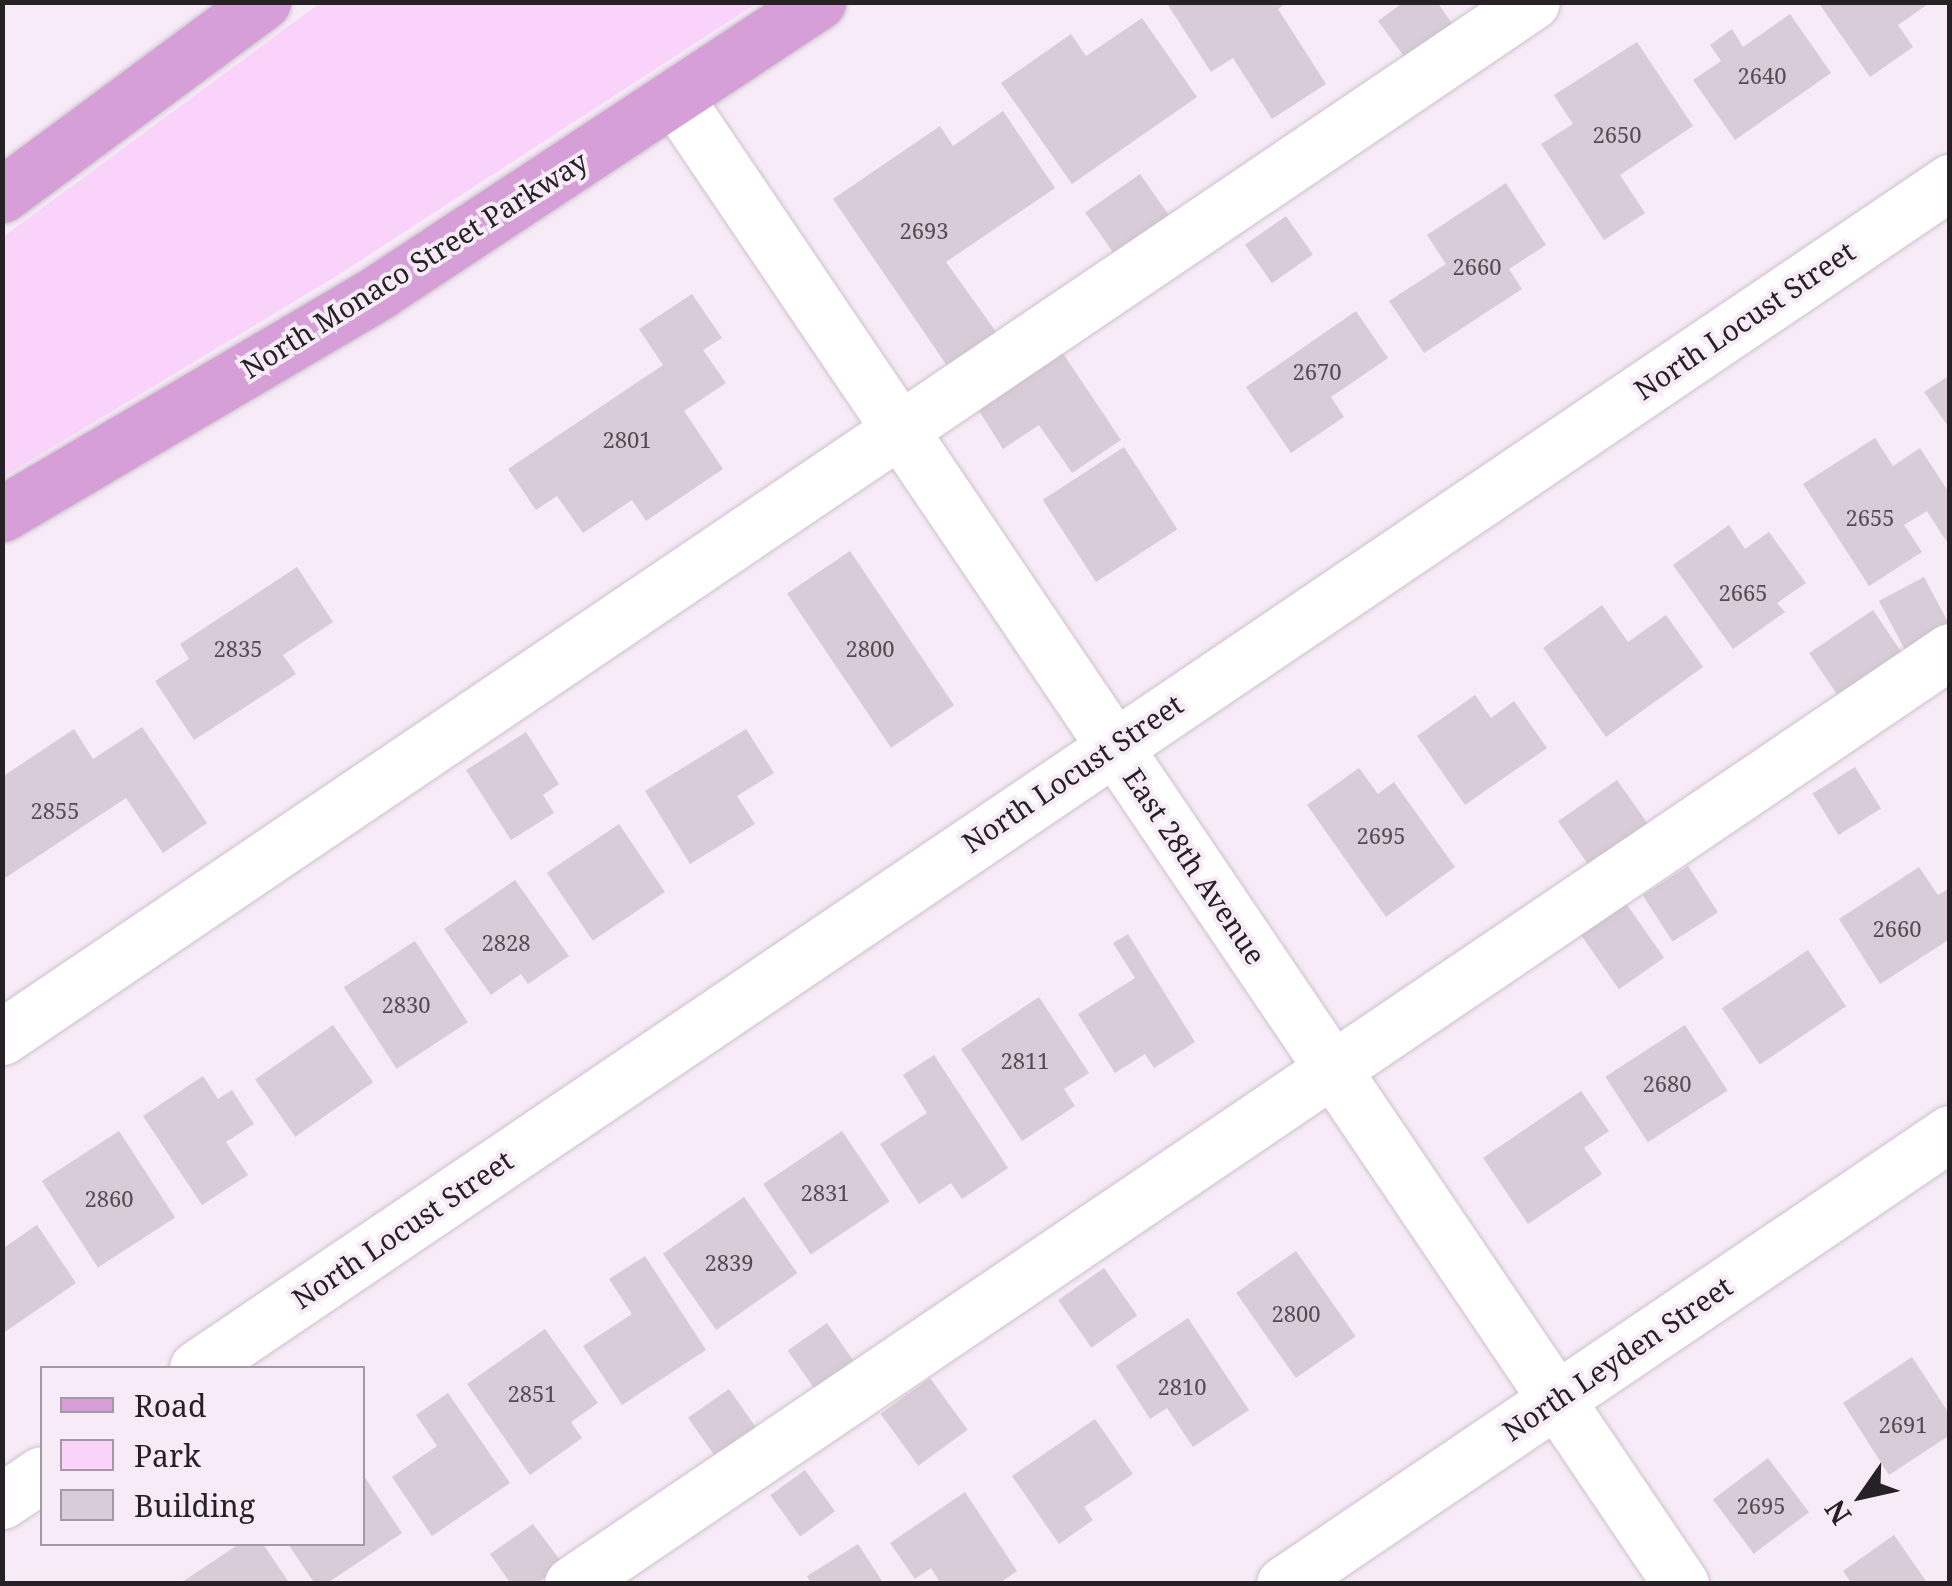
<!DOCTYPE html>
<html>
<head>
<meta charset="utf-8">
<style>
  body { margin:0 }
  #map { position:relative; width:1952px; height:1586px; overflow:hidden; background:#f7ebf7; font-family:"Noto Serif",serif }
  div>[style] { position:absolute }
  .green>* { inset:0; background:#fad3fb }
  .building>* { inset:0; background:#d8ccd8; transform-origin:0 0 }
  .roads { filter:drop-shadow(0 0 2px #cdc1cd) drop-shadow(0 0 2px #cdc1cd) }
  .minor>* { height:55px; margin:-27.5px; padding:0 27.5px; transform-origin:27.5px; border-radius:27.5px; background:#fff }
  .major>* { height:55px; margin:-27.5px; padding:0 27.5px; transform-origin:27.5px; border-radius:27.5px; background:#d69fd8 }
  span { translate:-50% -50%; white-space:nowrap; text-align:center; line-height:1.15; -webkit-text-stroke:8px #f7ebf7; paint-order:stroke }
  .number-label { font-size:22px; color:#524c52 }
  .number-label span { -webkit-text-stroke-width:0 }
  .street-label { font-size:28px; color:#252125 }
  .frame { position:absolute; inset:0; border:5px solid #252125; pointer-events:none }
  .legend { position:absolute; left:40px; top:1366px; width:325px; height:180px; box-sizing:border-box; background:#f7ebf7; border:2px solid #a39aa3; margin:0; padding:12px 18px; list-style:none; font-size:30px; color:#252125 }
  .legend li { display:flex; align-items:center; gap:20px; height:50px }
  .legend b { width:50px; border:2px solid #a39aa3 }
  .north { position:absolute; left:1812px; top:1446px; width:100px; height:100px; -webkit-text-stroke:8px #f7ebf7; paint-order:stroke; rotate:236deg; font-size:28px; font-weight:700; line-height:40px; text-align:center; color:#252125 }
  .north::after { content:''; display:block; margin:auto; width:35px; height:45px; background:#252125; clip-path:polygon(50% 0,100% 100%,50% 72%,0 100%) }
</style>
</head>
<body>
<div id="map">
  <div class="green">
    <div style="clip-path:polygon(320px 3px,757px 3px,338px 275px,3px 477px,3px 237px)"></div>
  </div>
  <div class="building">
    <div style="clip-path:polygon(1166px 2px,1288px 2px,1278px 9px,1326px 84px,1272px 119px,1233px 58px,1211px 72px)"></div>
    <div style="clip-path:polygon(1404px 2px,1437px 2px,1458px 32px,1411px 66px,1378px 21px)"></div>
    <div style="clip-path:polygon(1818px 2px,1931px 2px,1898px 25px,1913px 47px,1870px 77px)"></div>
    <div style="clip-path:polygon(1790px 14px,1831px 73px,1735px 140px,1693px 80px,1721px 61px,1710px 45px,1732px 29px,1743px 47px)"></div>
    <div style="clip-path:polygon(1142px 18px,1197px 97px,1072px 184px,1001px 83px,1071px 34px,1086px 56px)"></div>
    <div style="clip-path:polygon(1637px 42px,1693px 126px,1620px 175px,1645px 213px,1604px 240px,1541px 144px,1573px 124px,1554px 95px)"></div>
    <div style="clip-path:polygon(1003px 111px,1055px 188px,946px 262px,1004px 343px,954px 376px,833px 199px,940px 126px,953px 146px)"></div>
    <div style="left:1140px;top:174px;width:59px;height:67px;rotate:55deg"></div>
    <div style="clip-path:polygon(1506px 183px,1546px 245px,1509px 269px,1522px 289px,1424px 353px,1389px 301px,1446px 264px,1427px 235px)"></div>
    <div style="left:1286px;top:216px;width:47px;height:50px;rotate:55deg"></div>
    <div style="clip-path:polygon(692px 294px,722px 338px,703px 350px,726px 383px,684px 411px,723px 469px,646px 521px,632px 500px,583px 533px,557px 496px,536px 510px,508px 469px,663px 365px,639px 329px)"></div>
    <div style="clip-path:polygon(1356px 311px,1388px 358px,1331px 397px,1344px 417px,1291px 453px,1246px 387px)"></div>
    <div style="clip-path:polygon(1060px 349px,1121px 440px,1072px 473px,1039px 425px,1003px 449px,976px 406px)"></div>
    <div style="clip-path:polygon(1950px 375px,1950px 429px,1924px 392px)"></div>
    <div style="clip-path:polygon(1875px 438px,1893px 466px,1920px 448px,1950px 494px,1950px 547px,1927px 511px,1904px 525px,1922px 552px,1869px 586px,1803px 484px)"></div>
    <div style="left:1124px;top:447px;width:98px;height:97px;rotate:57deg"></div>
    <div style="clip-path:polygon(1729px 525px,1745px 549px,1769px 532px,1806px 583px,1777px 603px,1785px 612px,1733px 649px,1673px 565px)"></div>
    <div style="left:850px;top:551px;width:186px;height:76px;rotate:56deg"></div>
    <div style="clip-path:polygon(297px 567px,333px 622px,283px 655px,296px 674px,194px 740px,155px 681px,189px 659px,180px 644px)"></div>
    <div style="left:1924px;top:577px;width:55px;height:51px;rotate:62deg"></div>
    <div style="clip-path:polygon(1602px 605px,1628px 642px,1666px 615px,1703px 667px,1606px 737px,1543px 648px)"></div>
    <div style="left:1873px;top:610px;width:54px;height:77px;rotate:56deg"></div>
    <div style="clip-path:polygon(1475px 695px,1491px 718px,1514px 701px,1547px 748px,1465px 805px,1417px 736px)"></div>
    <div style="clip-path:polygon(142px 727px,207px 823px,163px 853px,126px 798px,2px 880px,2px 777px,74px 729px,93px 759px)"></div>
    <div style="clip-path:polygon(746px 729px,774px 773px,737px 796px,755px 824px,690px 864px,645px 791px)"></div>
    <div style="clip-path:polygon(526px 732px,559px 784px,543px 795px,554px 813px,511px 840px,466px 770px)"></div>
    <div style="left:1855px;top:767px;width:49px;height:50px;rotate:58deg"></div>
    <div style="clip-path:polygon(1359px 768px,1378px 794px,1394px 782px,1455px 867px,1386px 917px,1307px 805px)"></div>
    <div style="left:1617px;top:780px;width:56px;height:72px;rotate:55deg"></div>
    <div style="left:619px;top:824px;width:82px;height:87px;rotate:56deg"></div>
    <div style="left:1688px;top:866px;width:55px;height:54px;rotate:57deg"></div>
    <div style="clip-path:polygon(1919px 867px,1938px 895px,1950px 888px,1950px 939px,1880px 984px,1839px 919px)"></div>
    <div style="clip-path:polygon(515px 880px,569px 956px,528px 984px,521px 974px,491px 995px,444px 929px)"></div>
    <div style="left:1625px;top:902px;width:68px;height:55px;rotate:55deg"></div>
    <div style="clip-path:polygon(1128px 934px,1195px 1042px,1154px 1068px,1145px 1054px,1115px 1073px,1078px 1014px,1135px 978px,1113px 943px)"></div>
    <div style="left:415px;top:941px;width:97px;height:85px;rotate:57deg"></div>
    <div style="left:1808px;top:950px;width:68px;height:104px;rotate:56deg"></div>
    <div style="clip-path:polygon(1039px 997px,1089px 1073px,1064px 1089px,1075px 1106px,1022px 1141px,961px 1049px)"></div>
    <div style="left:333px;top:1025px;width:70px;height:95px;rotate:55deg"></div>
    <div style="left:1685px;top:1025px;width:78px;height:95px;rotate:57deg"></div>
    <div style="clip-path:polygon(934px 1055px,1008px 1168px,962px 1199px,951px 1183px,919px 1204px,880px 1144px,927px 1113px,903px 1075px)"></div>
    <div style="clip-path:polygon(203px 1076px,218px 1099px,232px 1090px,254px 1124px,226px 1142px,248px 1175px,202px 1205px,143px 1116px)"></div>
    <div style="clip-path:polygon(1581px 1091px,1609px 1131px,1584px 1148px,1602px 1174px,1528px 1224px,1483px 1158px)"></div>
    <div style="left:119px;top:1131px;width:103px;height:92px;rotate:57deg"></div>
    <div style="left:842px;top:1131px;width:85px;height:95px;rotate:56deg"></div>
    <div style="left:744px;top:1197px;width:93px;height:99px;rotate:55deg"></div>
    <div style="clip-path:polygon(37px 1225px,76px 1283px,2px 1334px,2px 1249px)"></div>
    <div style="left:1296px;top:1251px;width:104px;height:73px;rotate:55deg"></div>
    <div style="clip-path:polygon(645px 1256px,706px 1350px,622px 1405px,583px 1346px,632px 1314px,609px 1279px)"></div>
    <div style="left:1104px;top:1268px;width:58px;height:56px;rotate:55deg"></div>
    <div style="clip-path:polygon(1188px 1318px,1249px 1410px,1193px 1447px,1167px 1408px,1150px 1419px,1116px 1366px)"></div>
    <div style="left:827px;top:1323px;width:47px;height:48px;rotate:55deg"></div>
    <div style="clip-path:polygon(545px 1329px,598px 1403px,571px 1422px,582px 1438px,530px 1475px,467px 1384px)"></div>
    <div style="clip-path:polygon(1912px 1357px,1950px 1415px,1950px 1435px,1889px 1475px,1843px 1403px)"></div>
    <div style="left:930px;top:1378px;width:64px;height:61px;rotate:54deg"></div>
    <div style="left:729px;top:1389px;width:47px;height:50px;rotate:55deg"></div>
    <div style="clip-path:polygon(448px 1393px,510px 1483px,432px 1536px,392px 1477px,437px 1446px,416px 1415px)"></div>
    <div style="clip-path:polygon(1095px 1419px,1133px 1474px,1084px 1507px,1093px 1520px,1059px 1544px,1012px 1476px)"></div>
    <div style="left:1768px;top:1458px;width:68px;height:69px;rotate:53deg"></div>
    <div style="left:805px;top:1470px;width:51px;height:43px;rotate:54deg"></div>
    <div style="clip-path:polygon(362px 1473px,402px 1533px,326px 1584px,315px 1584px,288px 1544px,362px 1544px)"></div>
    <div style="clip-path:polygon(965px 1492px,1017px 1571px,998px 1584px,941px 1584px,931px 1568px,915px 1579px,890px 1543px)"></div>
    <div style="clip-path:polygon(533px 1524px,563px 1564px,536px 1584px,511px 1584px,490px 1554px)"></div>
    <div style="clip-path:polygon(1894px 1535px,1928px 1584px,1852px 1584px,1843px 1571px)"></div>
    <div style="clip-path:polygon(239px 1544px,263px 1544px,290px 1584px,179px 1584px)"></div>
    <div style="clip-path:polygon(858px 1544px,884px 1584px,811px 1584px,807px 1576px)"></div>
  </div>
  <div class="roads">
    <div class="minor">
      <div style="left:676px;top:99px;width:1793px;rotate:55.91deg"></div>
      <div style="left:2px;top:1037px;width:1847px;rotate:-34.08deg"></div>
      <div style="left:197px;top:1368px;width:2117px;rotate:-34.08deg"></div>
      <div style="left:2px;top:1501px;width:48px;rotate:-34deg"></div>
      <div style="left:572px;top:1584px;width:1664px;rotate:-34.1deg"></div>
      <div style="left:1284px;top:1584px;width:804px;rotate:-34.1deg"></div>
    </div>
    <div class="major">
      <div style="left:2px;top:195px;width:325px;rotate:-36.5deg"></div>
      <div style="left:2px;top:514px;width:439px;rotate:-30.5deg"></div>
      <div style="left:380px;top:291px;width:525px;rotate:-33.42deg"></div>
    </div>
  </div>
  <div class="number-label">
    <span style="left:1762px;top:76px">2640</span>
    <span style="left:1617px;top:135px">2650</span>
    <span style="left:924px;top:231px">2693</span>
    <span style="left:1477px;top:267px">2660</span>
    <span style="left:1317px;top:372px">2670</span>
    <span style="left:627px;top:440px">2801</span>
    <span style="left:1870px;top:518px">2655</span>
    <span style="left:1743px;top:593px">2665</span>
    <span style="left:238px;top:649px">2835</span>
    <span style="left:870px;top:649px">2800</span>
    <span style="left:55px;top:811px">2855</span>
    <span style="left:1381px;top:836px">2695</span>
    <span style="left:1897px;top:929px">2660</span>
    <span style="left:506px;top:943px">2828</span>
    <span style="left:406px;top:1005px">2830</span>
    <span style="left:1025px;top:1061px">2811</span>
    <span style="left:1667px;top:1084px">2680</span>
    <span style="left:825px;top:1193px">2831</span>
    <span style="left:109px;top:1199px">2860</span>
    <span style="left:729px;top:1263px">2839</span>
    <span style="left:1296px;top:1314px">2800</span>
    <span style="left:1182px;top:1387px">2810</span>
    <span style="left:532px;top:1394px">2851</span>
    <span style="left:1903px;top:1425px">2691</span>
    <span style="left:1761px;top:1506px">2695</span>
  </div>
  <div class="street-label">
    <span style="left:414px;top:264px;rotate:-32deg">North Monaco Street Parkway</span>
    <span style="left:1744px;top:320px;rotate:-34deg">North Locust Street</span>
    <span style="left:1072px;top:773px;rotate:-34deg">North Locust Street</span>
    <span style="left:1195px;top:866px;rotate:56deg">East 28th Avenue</span>
    <span style="left:402px;top:1229px;rotate:-34deg">North Locust Street</span>
    <span style="left:1617px;top:1358px;rotate:-34deg">North Leyden Street</span>
  </div>
  <div class="frame"></div>
  <ul class="legend">
  <li><b style="height:12px;background:#d69fd8"></b>Road</li>
  <li><b style="height:28px;background:#fad3fb"></b>Park</li>
  <li><b style="height:28px;background:#d8ccd8"></b>Building</li>
  </ul>
  <div class="north">N</div>
</div>
</body>
</html>
